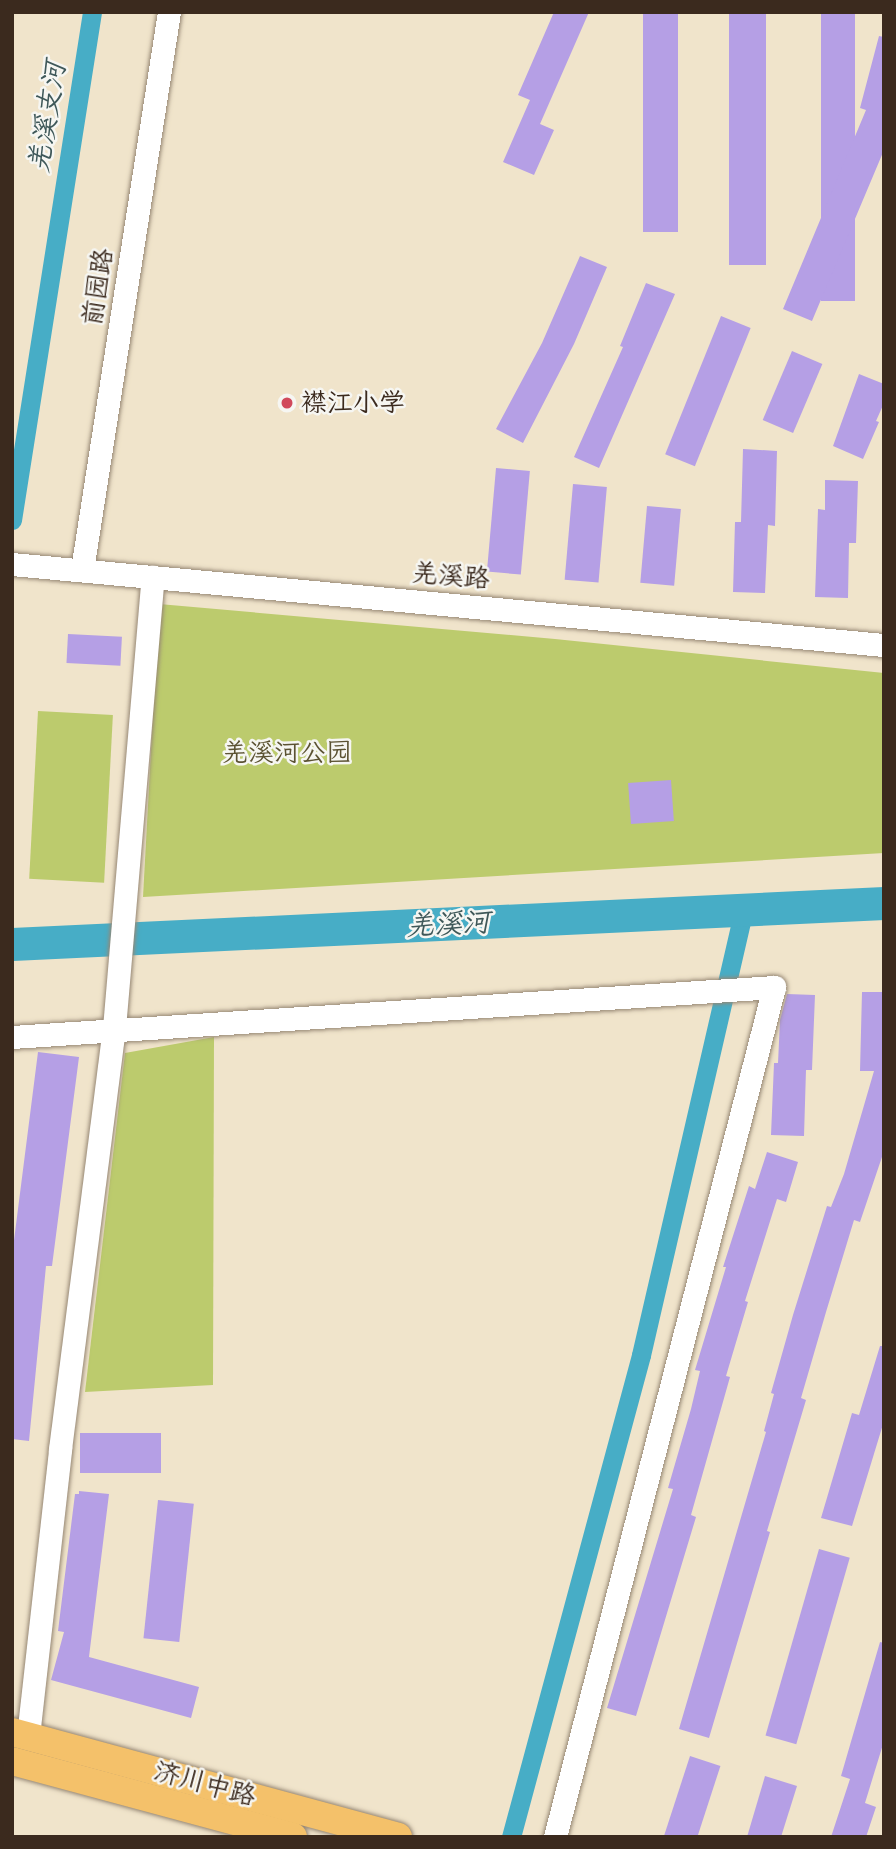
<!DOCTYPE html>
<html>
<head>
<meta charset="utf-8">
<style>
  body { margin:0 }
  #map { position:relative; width:896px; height:1849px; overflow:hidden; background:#f0e4cb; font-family:Sriracha,"LXGW WenKai TC",sans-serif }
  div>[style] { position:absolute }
  .green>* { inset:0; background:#bccb6d; transform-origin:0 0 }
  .canal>* { height:19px; margin:-9.5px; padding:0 9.5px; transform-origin:9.5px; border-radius:9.5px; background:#47adc6 }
  .river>* { height:33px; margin:-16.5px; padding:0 16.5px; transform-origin:16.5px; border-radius:16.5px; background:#47adc6 }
  .building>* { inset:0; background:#b59fe5; transform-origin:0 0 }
  .roads { filter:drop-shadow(0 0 2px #968774) drop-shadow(0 0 2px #968774) }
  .minor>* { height:23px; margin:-11.5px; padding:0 11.5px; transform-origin:11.5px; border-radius:11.5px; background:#fff }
  .major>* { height:28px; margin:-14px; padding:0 14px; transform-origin:14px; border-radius:14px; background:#f4c16a }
  .dots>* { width:19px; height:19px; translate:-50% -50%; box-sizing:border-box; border:4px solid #f6f6f2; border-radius:50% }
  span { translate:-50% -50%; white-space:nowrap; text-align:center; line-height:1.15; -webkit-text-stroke:5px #f6f6f2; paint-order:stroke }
  .street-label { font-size:26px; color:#3b2a1e }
  .poi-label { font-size:26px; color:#3b2a1e }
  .left { translate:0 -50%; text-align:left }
  .park-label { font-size:26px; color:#5b5232 }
  .water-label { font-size:28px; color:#3f5859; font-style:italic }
  .frame { position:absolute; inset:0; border:14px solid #3b2a1e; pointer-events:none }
</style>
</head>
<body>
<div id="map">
  <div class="green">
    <div style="clip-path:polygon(159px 604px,555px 639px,884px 673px,884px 853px,143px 897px)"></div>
    <div style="left:38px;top:711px;width:75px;height:168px;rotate:3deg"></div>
    <div style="clip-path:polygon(214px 1037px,213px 1385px,85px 1392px,125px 1053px)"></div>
  </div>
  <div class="canal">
    <div style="left:12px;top:520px;width:514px;rotate:-81.05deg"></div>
    <div style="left:511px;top:1837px;width:499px;rotate:-74.9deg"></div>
    <div style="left:641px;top:1355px;width:457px;rotate:-77deg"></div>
  </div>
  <div class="river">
    <div style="left:12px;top:944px;width:873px;rotate:-2.69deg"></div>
  </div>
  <div class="building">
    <div style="clip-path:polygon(554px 12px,589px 12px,540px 124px,554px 130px,534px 175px,503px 162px,530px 100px,518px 95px)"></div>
    <div style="left:643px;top:12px;width:35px;height:220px"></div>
    <div style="left:729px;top:12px;width:37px;height:253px"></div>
    <div style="left:821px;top:12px;width:34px;height:289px"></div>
    <div style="clip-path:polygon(879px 36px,884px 37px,884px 150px,812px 321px,783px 309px,866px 110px,860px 108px)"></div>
    <div style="clip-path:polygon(580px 256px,607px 267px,574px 344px,523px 443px,496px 429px,542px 343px)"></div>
    <div style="clip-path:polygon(646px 283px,675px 294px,599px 468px,574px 457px,623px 347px,620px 346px)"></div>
    <div style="left:721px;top:316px;width:32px;height:149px;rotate:22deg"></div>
    <div style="left:792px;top:351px;width:33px;height:75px;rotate:23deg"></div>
    <div style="clip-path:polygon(859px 374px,884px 384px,884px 403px,876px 421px,879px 422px,863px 459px,833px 446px)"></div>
    <div style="clip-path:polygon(743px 449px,777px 451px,775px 526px,768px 525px,765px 593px,733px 592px,735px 522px,741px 522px)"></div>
    <div style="left:496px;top:468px;width:34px;height:104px;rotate:5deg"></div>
    <div style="clip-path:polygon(825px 480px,858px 481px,856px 543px,849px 543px,848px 598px,815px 597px,818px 509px,825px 510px)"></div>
    <div style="left:573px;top:484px;width:34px;height:96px;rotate:5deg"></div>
    <div style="left:647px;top:506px;width:34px;height:77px;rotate:5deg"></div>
    <div style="left:68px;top:634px;width:54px;height:29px;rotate:3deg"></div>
    <div style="left:671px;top:780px;width:41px;height:43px;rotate:86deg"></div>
    <div style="clip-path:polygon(862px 992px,884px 992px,884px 1151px,860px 1222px,854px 1220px,826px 1312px,801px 1398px,806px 1400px,767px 1531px,770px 1532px,709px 1738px,679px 1729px,766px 1432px,764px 1431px,774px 1394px,771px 1393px,793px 1315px,827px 1206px,831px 1207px,844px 1174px,874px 1071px,860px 1071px)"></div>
    <div style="clip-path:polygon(787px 994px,815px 995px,812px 1070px,806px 1070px,804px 1136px,771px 1135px,774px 1063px,778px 1063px,780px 1020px)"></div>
    <div style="clip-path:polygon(38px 1052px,79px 1057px,52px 1266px,46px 1266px,29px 1441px,12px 1439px,12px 1256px)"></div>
    <div style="clip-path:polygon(767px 1152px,798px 1162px,786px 1202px,777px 1199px,745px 1301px,748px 1302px,726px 1376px,730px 1377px,691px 1515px,696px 1517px,636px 1716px,607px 1708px,673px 1489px,668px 1488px,691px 1409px,700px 1371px,695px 1370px,726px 1267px,723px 1267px,749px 1186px,755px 1189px)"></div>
    <div style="clip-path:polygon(880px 1346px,884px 1346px,884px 1421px,852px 1526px,821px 1518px,852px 1413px,859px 1415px)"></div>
    <div style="left:80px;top:1433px;width:81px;height:40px"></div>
    <div style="clip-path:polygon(79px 1491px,109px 1494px,89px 1657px,199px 1687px,191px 1718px,51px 1680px,64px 1632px,58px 1631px,75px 1494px,79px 1494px)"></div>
    <div style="left:158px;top:1500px;width:36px;height:139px;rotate:6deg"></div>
    <div style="left:819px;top:1549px;width:32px;height:194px;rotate:16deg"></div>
    <div style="clip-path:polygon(880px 1642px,884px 1643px,884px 1741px,865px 1803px,876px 1807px,866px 1837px,831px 1837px,850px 1779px,841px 1776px)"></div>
    <div style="left:690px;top:1756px;width:32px;height:85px;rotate:18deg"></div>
    <div style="clip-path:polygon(765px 1776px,797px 1786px,781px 1837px,747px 1837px)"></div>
  </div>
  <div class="roads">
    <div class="minor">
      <div style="left:12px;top:564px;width:876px;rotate:5.31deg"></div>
      <div style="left:82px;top:570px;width:565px;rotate:-81.14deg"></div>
      <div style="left:12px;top:1037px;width:764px;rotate:-3.75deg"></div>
      <div style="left:774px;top:987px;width:878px;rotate:104.45deg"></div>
      <div style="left:28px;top:1736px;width:289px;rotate:-83.6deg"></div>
      <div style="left:60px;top:1449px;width:424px;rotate:-82.7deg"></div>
      <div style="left:114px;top:1028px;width:453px;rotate:-85.1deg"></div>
    </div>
    <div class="major">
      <div style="left:12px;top:1732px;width:400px;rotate:15.2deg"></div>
      <div style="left:12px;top:1761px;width:291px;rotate:15.1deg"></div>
    </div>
  </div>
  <div class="dots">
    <div style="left:287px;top:403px;background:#d1495b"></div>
  </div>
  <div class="street-label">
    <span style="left:98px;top:287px;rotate:-81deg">前园路</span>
    <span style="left:451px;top:576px;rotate:5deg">羌溪路</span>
    <span style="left:205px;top:1784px;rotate:15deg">济川中路</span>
  </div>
  <div class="poi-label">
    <span class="left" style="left:301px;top:403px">襟江小学</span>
  </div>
  <div class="park-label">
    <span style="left:287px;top:753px">羌溪河公园</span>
  </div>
  <div class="water-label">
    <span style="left:47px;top:117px;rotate:-81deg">羌溪支河</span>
    <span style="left:448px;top:924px;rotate:-3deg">羌溪河</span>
  </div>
  <div class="frame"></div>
</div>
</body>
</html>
